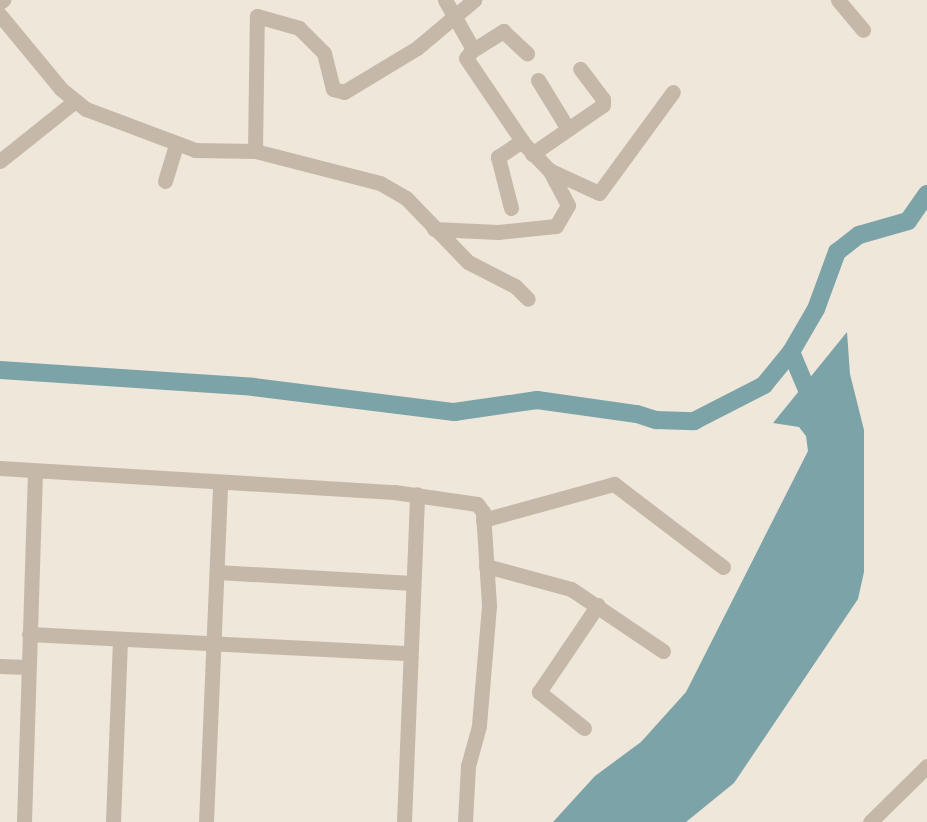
<!DOCTYPE html>
<html>
<head>
<meta charset="utf-8">
<style>
  body { margin:0 }
  #map { position:relative; width:927px; height:822px; overflow:hidden; background:#efe7da; font-family:Roboto,sans-serif }
  div>[style] { position:absolute }
  .water>* { inset:0; background:#7ca3a8 }
  .river>* { height:18px; margin:-9px; padding:0 9px; transform-origin:9px; border-radius:9px; background:#7ca3a8 }
  .minor>* { height:15px; margin:-7.5px; padding:0 7.5px; transform-origin:7.5px; border-radius:7.5px; background:#c5b8a8 }
  span { translate:-50% -50%; white-space:nowrap; text-align:center; line-height:1.15; -webkit-text-stroke:6px #f7f1e6; paint-order:stroke }
</style>
</head>
<body>
<div id="map">
  <div class="water">
    <div style="clip-path:polygon(847px 332px,850px 374px,864px 430px,864px 572px,858px 599px,734px 783px,686px 822px,553px 822px,595px 776px,641px 742px,686px 692px,808px 451px,806px 436px,799px 427px,773px 423px)"></div>
  </div>
  <div class="river">
    <div style="left:791px;top:352px;width:56px;rotate:67.1deg"></div>
    <div style="left:0;top:370px;width:254px;rotate:3.8deg"></div>
    <div style="left:253px;top:387px;width:203px;rotate:7.1deg"></div>
    <div style="left:454px;top:412px;width:84px;rotate:-8.2deg"></div>
    <div style="left:537px;top:400px;width:101px;rotate:8deg"></div>
    <div style="left:637px;top:414px;width:20px;rotate:18deg"></div>
    <div style="left:656px;top:420px;width:38px;rotate:2deg"></div>
    <div style="left:694px;top:421px;width:79px;rotate:-27.2deg"></div>
    <div style="left:764px;top:385px;width:43px;rotate:-50.7deg"></div>
    <div style="left:791px;top:352px;width:50px;rotate:-59.8deg"></div>
    <div style="left:816px;top:309px;width:61px;rotate:-69.8deg"></div>
    <div style="left:837px;top:252px;width:28px;rotate:-38deg"></div>
    <div style="left:859px;top:235px;width:51px;rotate:-15.9deg"></div>
    <div style="left:908px;top:221px;width:33px;rotate:-55deg"></div>
  </div>
  <div class="minor">
    <div style="left:445px;top:0;width:56px;rotate:60.3deg"></div>
    <div style="left:473px;top:49px;width:11px;rotate:128deg"></div>
    <div style="left:466px;top:58px;width:105px;rotate:55.9deg"></div>
    <div style="left:525px;top:145px;width:35px;rotate:46deg"></div>
    <div style="left:549px;top:170px;width:55px;rotate:24.7deg"></div>
    <div style="left:599px;top:193px;width:125px;rotate:-53.8deg"></div>
    <div style="left:838px;top:0;width:39px;rotate:50deg"></div>
    <div style="left:0;top:2px;width:4px;rotate:-34deg"></div>
    <div style="left:0;top:15px;width:96px;rotate:50.5deg"></div>
    <div style="left:61px;top:89px;width:32px;rotate:39deg"></div>
    <div style="left:86px;top:109px;width:116px;rotate:20.6deg"></div>
    <div style="left:195px;top:150px;width:60px;rotate:1deg"></div>
    <div style="left:255px;top:151px;width:129px;rotate:14.4deg"></div>
    <div style="left:380px;top:183px;width:30px;rotate:30deg"></div>
    <div style="left:406px;top:198px;width:89px;rotate:45.9deg"></div>
    <div style="left:468px;top:262px;width:53px;rotate:27.1deg"></div>
    <div style="left:515px;top:286px;width:18px;rotate:45deg"></div>
    <div style="left:473px;top:50px;width:36px;rotate:-32deg"></div>
    <div style="left:503px;top:31px;width:33px;rotate:43deg"></div>
    <div style="left:538px;top:80px;width:57px;rotate:58.5deg"></div>
    <div style="left:255px;top:151px;width:135px;rotate:-89.2deg"></div>
    <div style="left:257px;top:16px;width:44px;rotate:15.9deg"></div>
    <div style="left:299px;top:28px;width:35px;rotate:45deg"></div>
    <div style="left:324px;top:53px;width:37px;rotate:76deg"></div>
    <div style="left:333px;top:89px;width:11px;rotate:15deg"></div>
    <div style="left:344px;top:92px;width:85px;rotate:-31.1deg"></div>
    <div style="left:417px;top:48px;width:75px;rotate:-40.1deg"></div>
    <div style="left:532px;top:154px;width:86px;rotate:-34.6deg"></div>
    <div style="left:603px;top:105px;width:6px;rotate:-90deg"></div>
    <div style="left:603px;top:99px;width:38px;rotate:-127deg"></div>
    <div style="left:0;top:161px;width:95px;rotate:-38.6deg"></div>
    <div style="left:165px;top:181px;width:38px;rotate:-73deg"></div>
    <div style="left:511px;top:208px;width:53px;rotate:-104.3deg"></div>
    <div style="left:498px;top:157px;width:29px;rotate:-34deg"></div>
    <div style="left:434px;top:229px;width:64px;rotate:2.7deg"></div>
    <div style="left:498px;top:232px;width:58px;rotate:-5.9deg"></div>
    <div style="left:556px;top:226px;width:24px;rotate:-60deg"></div>
    <div style="left:568px;top:205px;width:40px;rotate:-118deg"></div>
    <div style="left:0;top:468px;width:395px;rotate:3.5deg"></div>
    <div style="left:394px;top:492px;width:84px;rotate:8.2deg"></div>
    <div style="left:477px;top:504px;width:10px;rotate:53deg"></div>
    <div style="left:483px;top:512px;width:94px;rotate:86.3deg"></div>
    <div style="left:489px;top:606px;width:120px;rotate:94.8deg"></div>
    <div style="left:479px;top:726px;width:41px;rotate:105.4deg"></div>
    <div style="left:468px;top:766px;width:56px;rotate:93.1deg"></div>
    <div style="left:483px;top:520px;width:136px;rotate:-15.4deg"></div>
    <div style="left:614px;top:484px;width:137px;rotate:37.3deg"></div>
    <div style="left:486px;top:566px;width:88px;rotate:15.1deg"></div>
    <div style="left:571px;top:589px;width:111px;rotate:34deg"></div>
    <div style="left:217px;top:572px;width:196px;rotate:3.2deg"></div>
    <div style="left:29px;top:634px;width:381px;rotate:2.9deg"></div>
    <div style="left:0;top:666px;width:28px;rotate:2deg"></div>
    <div style="left:584px;top:728px;width:58px;rotate:-141.3deg"></div>
    <div style="left:539px;top:692px;width:105px;rotate:-55.9deg"></div>
    <div style="left:24px;top:822px;width:351px;rotate:-88.2deg"></div>
    <div style="left:113px;top:822px;width:183px;rotate:-87.8deg"></div>
    <div style="left:206px;top:822px;width:338px;rotate:-87.6deg"></div>
    <div style="left:404px;top:822px;width:328px;rotate:-87.7deg"></div>
    <div style="left:870px;top:822px;width:80px;rotate:-44.5deg"></div>
  </div>
</div>
</body>
</html>
